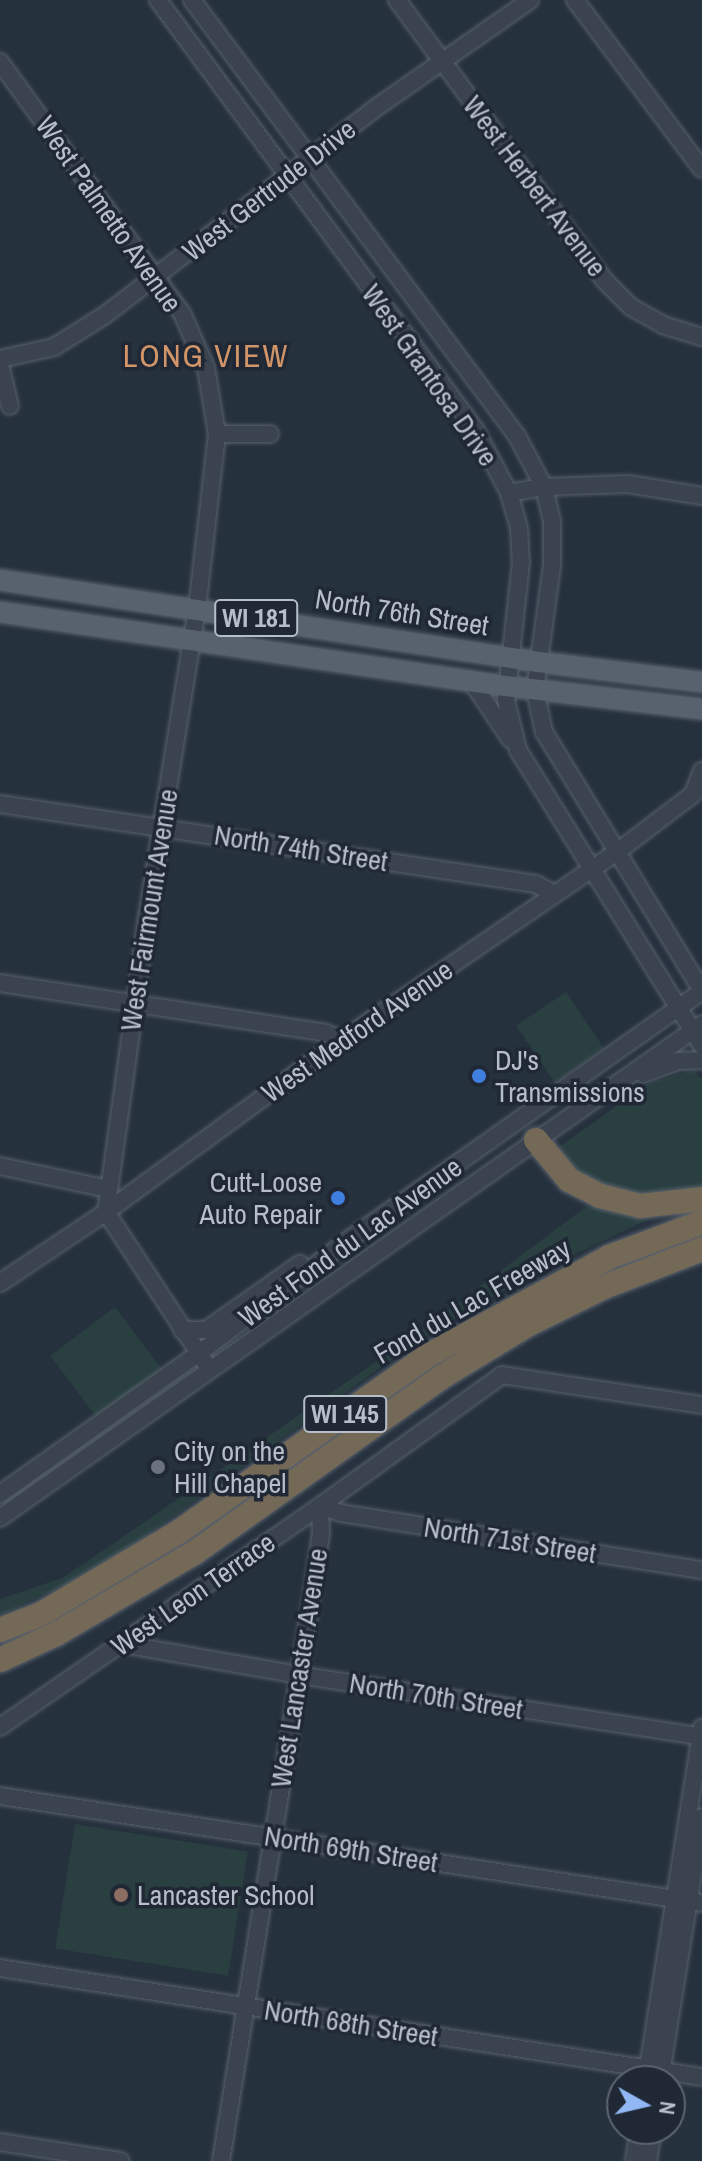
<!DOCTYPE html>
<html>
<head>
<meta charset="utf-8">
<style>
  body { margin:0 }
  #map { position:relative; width:702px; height:2161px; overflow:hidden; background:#26313e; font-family:"Archivo Narrow",sans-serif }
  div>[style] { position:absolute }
  .green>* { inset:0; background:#293f40; transform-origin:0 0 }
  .roads { filter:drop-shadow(0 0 2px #58616c) drop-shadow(0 0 2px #58616c) }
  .minor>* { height:16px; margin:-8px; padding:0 8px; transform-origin:8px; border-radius:8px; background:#3a434e }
  .major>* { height:20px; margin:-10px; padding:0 10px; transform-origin:10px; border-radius:10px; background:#58626e }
  .highway>* { height:24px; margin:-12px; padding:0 12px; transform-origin:12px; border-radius:12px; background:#746857 }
  .dots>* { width:22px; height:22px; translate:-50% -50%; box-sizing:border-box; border:4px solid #1f2834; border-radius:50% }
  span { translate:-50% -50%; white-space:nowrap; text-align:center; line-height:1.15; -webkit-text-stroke:7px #1f2834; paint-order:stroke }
  .shield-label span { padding:2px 6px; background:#1f2834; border:2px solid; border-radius:6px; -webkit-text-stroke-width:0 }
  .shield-label { font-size:26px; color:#b6bec9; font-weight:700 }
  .street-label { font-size:28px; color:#b6bec9 }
  .poi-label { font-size:28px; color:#b6bec9 }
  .left { translate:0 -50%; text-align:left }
  .right { translate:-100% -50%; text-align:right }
  .quarter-label { font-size:32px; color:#d19569; letter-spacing:2px }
  .north { position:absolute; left:606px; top:2065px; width:80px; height:80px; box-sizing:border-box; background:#1f2834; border:2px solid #5b6470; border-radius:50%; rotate:98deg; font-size:22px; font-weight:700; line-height:32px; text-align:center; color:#b6bec9 }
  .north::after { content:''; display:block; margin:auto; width:28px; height:36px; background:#91b8f4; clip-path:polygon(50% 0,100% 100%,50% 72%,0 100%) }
</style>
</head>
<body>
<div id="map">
  <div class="green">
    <div style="left:566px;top:992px;width:68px;height:60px;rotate:56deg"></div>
    <div style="clip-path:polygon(693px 1070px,702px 1079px,702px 1189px,655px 1199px,597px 1189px,561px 1160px,559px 1147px,649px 1083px)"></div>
    <div style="clip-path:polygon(595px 1200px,662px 1213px,540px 1271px,462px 1314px,398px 1355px,139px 1541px,68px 1584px,0 1615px,0 1599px,62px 1578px,104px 1550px,419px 1332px)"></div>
    <div style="left:115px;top:1307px;width:81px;height:81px;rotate:53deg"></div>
    <div style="left:75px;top:1824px;width:175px;height:126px;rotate:9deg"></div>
  </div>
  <div class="roads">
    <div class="minor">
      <div style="left:158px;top:0;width:533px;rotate:53.54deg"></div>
      <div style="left:475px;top:429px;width:72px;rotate:62deg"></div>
      <div style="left:509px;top:493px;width:36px;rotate:74deg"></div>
      <div style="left:519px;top:528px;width:34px;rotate:87deg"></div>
      <div style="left:521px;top:562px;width:139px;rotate:96.2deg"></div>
      <div style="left:506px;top:700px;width:51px;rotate:76.5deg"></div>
      <div style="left:518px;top:750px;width:349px;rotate:58.1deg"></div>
      <div style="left:192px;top:0;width:544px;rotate:53.3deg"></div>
      <div style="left:517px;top:436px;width:58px;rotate:62.1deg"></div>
      <div style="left:544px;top:487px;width:35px;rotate:77deg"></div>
      <div style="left:552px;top:521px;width:44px;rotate:90deg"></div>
      <div style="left:552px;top:565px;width:126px;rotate:97.7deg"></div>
      <div style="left:535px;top:690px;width:43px;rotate:77.9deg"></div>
      <div style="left:544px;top:732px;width:303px;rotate:58.6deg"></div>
      <div style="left:397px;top:0;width:348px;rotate:53.5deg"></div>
      <div style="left:604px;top:280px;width:38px;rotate:45deg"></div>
      <div style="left:631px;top:307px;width:37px;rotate:29deg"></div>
      <div style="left:663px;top:325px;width:41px;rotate:17.1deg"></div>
      <div style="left:575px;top:0;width:211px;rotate:53.1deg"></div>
      <div style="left:0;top:62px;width:310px;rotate:54.1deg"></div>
      <div style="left:182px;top:313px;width:60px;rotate:66.4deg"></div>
      <div style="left:206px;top:368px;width:67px;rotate:80.5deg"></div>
      <div style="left:217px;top:434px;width:176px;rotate:96.5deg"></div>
      <div style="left:197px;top:609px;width:312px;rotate:99.2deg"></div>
      <div style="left:147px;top:917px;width:298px;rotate:97.9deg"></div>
      <div style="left:106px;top:1212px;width:189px;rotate:56.6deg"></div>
      <div style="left:0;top:359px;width:55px;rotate:-12.5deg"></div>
      <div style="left:54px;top:347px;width:60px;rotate:-32.1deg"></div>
      <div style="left:105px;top:315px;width:339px;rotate:-37.4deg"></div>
      <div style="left:374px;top:109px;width:190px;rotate:-34.9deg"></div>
      <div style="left:0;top:365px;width:42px;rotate:76.3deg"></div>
      <div style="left:217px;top:434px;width:53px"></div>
      <div style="left:509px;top:493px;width:36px;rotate:-10deg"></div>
      <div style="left:544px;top:487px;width:84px;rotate:-2deg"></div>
      <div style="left:628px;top:484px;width:75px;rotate:9.2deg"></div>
      <div style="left:472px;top:682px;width:69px;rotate:56.3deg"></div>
      <div style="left:0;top:804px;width:542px;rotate:8.49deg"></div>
      <div style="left:536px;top:884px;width:18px;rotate:29deg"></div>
      <div style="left:0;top:983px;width:330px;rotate:8.7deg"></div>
      <div style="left:326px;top:1033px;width:17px;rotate:24deg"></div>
      <div style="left:643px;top:1074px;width:37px;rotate:-20deg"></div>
      <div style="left:678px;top:1061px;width:24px;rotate:-2deg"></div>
      <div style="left:0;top:1166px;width:110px;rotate:12deg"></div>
      <div style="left:0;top:1283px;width:128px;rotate:-33.8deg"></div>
      <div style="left:106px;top:1212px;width:292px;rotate:-36.1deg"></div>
      <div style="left:342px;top:1040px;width:333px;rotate:-34.4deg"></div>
      <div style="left:617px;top:852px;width:96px;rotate:-37.3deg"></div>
      <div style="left:693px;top:794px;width:25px;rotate:-69deg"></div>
      <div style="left:182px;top:1330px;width:24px"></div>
      <div style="left:206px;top:1330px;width:115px;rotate:-35.1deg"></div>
      <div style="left:0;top:1494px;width:242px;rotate:-35.3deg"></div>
      <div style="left:198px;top:1354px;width:192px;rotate:-37.2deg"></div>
      <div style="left:351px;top:1238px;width:429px;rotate:-35.1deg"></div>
      <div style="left:0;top:1518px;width:858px;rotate:-35.13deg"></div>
      <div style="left:122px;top:1644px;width:180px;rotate:9.9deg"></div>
      <div style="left:299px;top:1675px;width:408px;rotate:8.7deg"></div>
      <div style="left:0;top:1727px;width:389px;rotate:-34.6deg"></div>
      <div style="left:320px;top:1506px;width:224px;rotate:-35.7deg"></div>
      <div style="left:502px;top:1375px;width:202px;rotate:8.5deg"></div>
      <div style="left:0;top:1796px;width:710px;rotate:8.67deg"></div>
      <div style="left:0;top:1968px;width:710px;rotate:8.83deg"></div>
      <div style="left:660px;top:2080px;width:266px;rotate:-80.9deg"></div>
      <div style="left:646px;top:2081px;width:358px;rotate:-81deg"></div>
      <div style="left:0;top:2142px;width:122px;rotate:8.9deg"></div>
      <div style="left:221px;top:2161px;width:573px;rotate:-80.87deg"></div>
      <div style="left:312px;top:1595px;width:63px;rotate:-81.7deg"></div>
      <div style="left:321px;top:1533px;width:27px;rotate:-92deg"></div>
      <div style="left:320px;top:1506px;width:22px;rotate:18deg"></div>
      <div style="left:341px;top:1513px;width:365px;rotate:9deg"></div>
      <div style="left:634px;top:2161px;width:32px;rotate:-81deg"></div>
      <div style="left:648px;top:2161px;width:32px;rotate:-81deg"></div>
    </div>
    <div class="major">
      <div style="left:0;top:580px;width:544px;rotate:8.67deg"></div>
      <div style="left:538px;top:662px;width:165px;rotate:7deg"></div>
      <div style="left:0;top:612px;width:502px;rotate:8.36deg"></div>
      <div style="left:497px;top:685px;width:206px;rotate:6.7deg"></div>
    </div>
    <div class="highway">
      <div style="left:536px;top:1140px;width:52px;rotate:50.5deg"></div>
      <div style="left:569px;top:1180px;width:35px;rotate:27deg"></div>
      <div style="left:600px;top:1196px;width:41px;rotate:14deg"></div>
      <div style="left:640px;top:1206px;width:62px;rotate:-6.4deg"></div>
      <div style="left:0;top:1630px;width:44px;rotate:-21.3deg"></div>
      <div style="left:41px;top:1614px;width:162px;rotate:-30.8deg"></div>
      <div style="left:180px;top:1531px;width:303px;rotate:-35.3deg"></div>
      <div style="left:427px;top:1356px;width:207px;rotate:-28.5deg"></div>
      <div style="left:609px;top:1257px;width:99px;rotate:-20.6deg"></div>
      <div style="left:0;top:1660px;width:62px;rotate:-24.9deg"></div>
      <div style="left:56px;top:1634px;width:160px;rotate:-30.4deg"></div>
      <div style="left:194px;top:1553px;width:302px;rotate:-35.4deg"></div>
      <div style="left:440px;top:1378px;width:102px;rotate:-31.3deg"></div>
      <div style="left:527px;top:1325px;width:86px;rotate:-26.3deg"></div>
      <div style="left:604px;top:1287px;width:105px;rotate:-21.2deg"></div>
    </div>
  </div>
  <div class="dots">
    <div style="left:479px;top:1076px;background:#3f7fe0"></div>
    <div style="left:338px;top:1198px;background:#3f7fe0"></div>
    <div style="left:158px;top:1467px;background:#6b7280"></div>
    <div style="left:121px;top:1895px;background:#8d6e63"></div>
  </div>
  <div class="shield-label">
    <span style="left:256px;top:618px">WI 181</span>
    <span style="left:345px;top:1414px">WI 145</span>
  </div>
  <div class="street-label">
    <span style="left:535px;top:186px;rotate:53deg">West Herbert Avenue</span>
    <span style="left:269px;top:190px;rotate:-38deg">West Gertrude Drive</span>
    <span style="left:109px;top:214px;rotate:55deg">West Palmetto Avenue</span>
    <span style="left:430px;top:375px;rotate:55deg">West Grantosa Drive</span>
    <span style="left:402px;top:612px;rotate:9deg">North 76th Street</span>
    <span style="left:301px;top:848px;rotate:9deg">North 74th Street</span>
    <span style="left:149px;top:910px;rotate:-81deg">West Fairmount Avenue</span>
    <span style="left:357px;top:1031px;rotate:-35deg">West Medford Avenue</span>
    <span style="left:350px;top:1242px;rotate:-36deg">West Fond du Lac Avenue</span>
    <span style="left:472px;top:1301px;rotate:-30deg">Fond du Lac Freeway</span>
    <span style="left:510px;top:1540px;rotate:9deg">North 71st Street</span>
    <span style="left:193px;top:1594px;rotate:-35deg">West Leon Terrace</span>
    <span style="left:299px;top:1668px;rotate:-81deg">West Lancaster Avenue</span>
    <span style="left:436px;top:1696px;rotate:9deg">North 70th Street</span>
    <span style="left:351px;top:1849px;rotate:9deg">North 69th Street</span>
    <span style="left:351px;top:2023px;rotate:9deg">North 68th Street</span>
  </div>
  <div class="poi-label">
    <span class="left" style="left:495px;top:1076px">DJ's<br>Transmissions</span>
    <span class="right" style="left:322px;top:1198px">Cutt-Loose<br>Auto Repair</span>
    <span class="left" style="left:174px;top:1467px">City on the<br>Hill Chapel</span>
    <span class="left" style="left:137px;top:1895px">Lancaster School</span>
  </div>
  <div class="quarter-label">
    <span style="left:206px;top:356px">LONG VIEW</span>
  </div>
  <div class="north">N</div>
</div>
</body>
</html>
